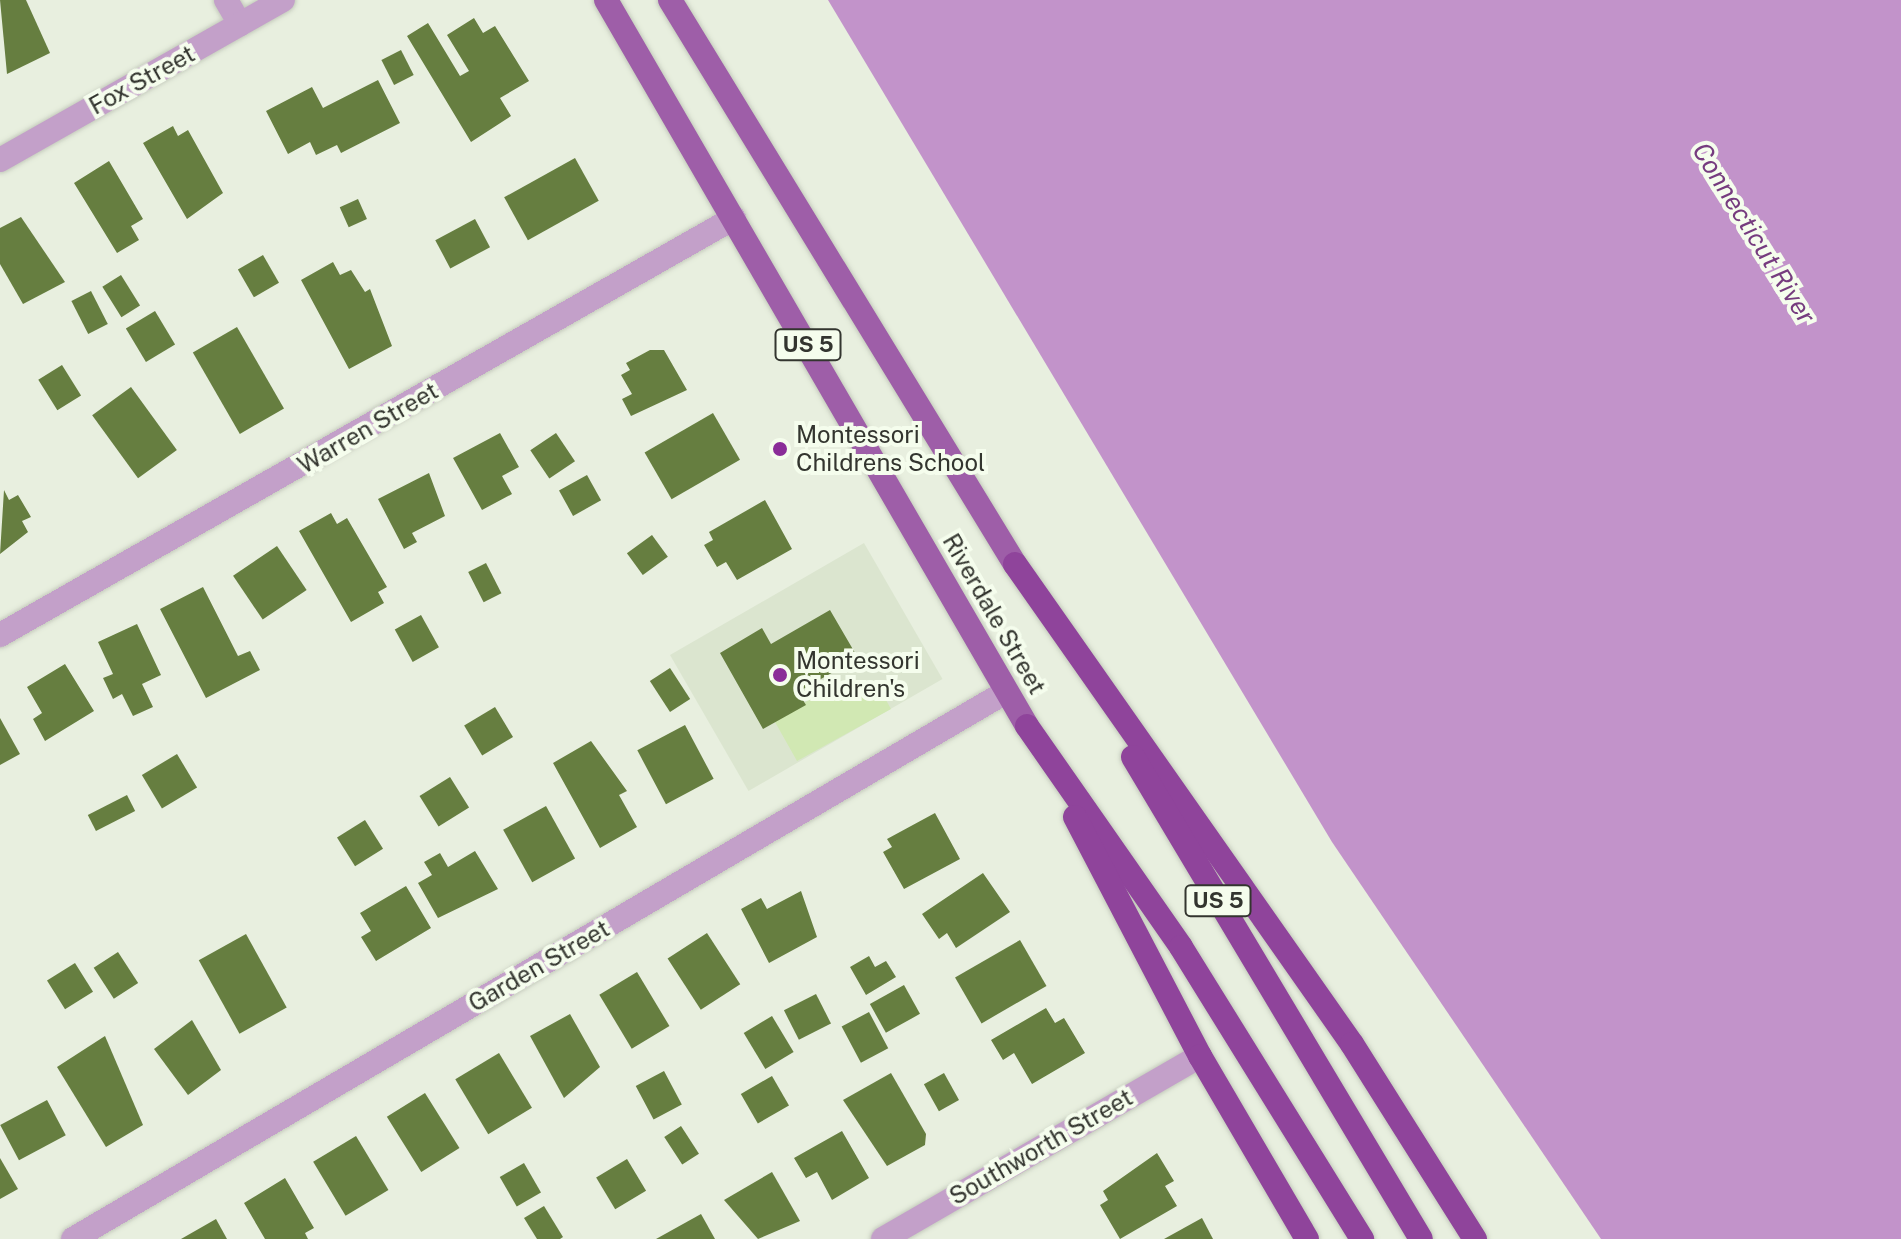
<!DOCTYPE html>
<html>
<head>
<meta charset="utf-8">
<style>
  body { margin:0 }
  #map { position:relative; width:1901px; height:1239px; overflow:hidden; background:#e8efdf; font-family:"Public Sans",sans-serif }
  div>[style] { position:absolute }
  .built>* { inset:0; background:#dbe5cf; transform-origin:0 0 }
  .green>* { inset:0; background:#d1e8b3 }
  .water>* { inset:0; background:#c293ca }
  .building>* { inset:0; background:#667e40; transform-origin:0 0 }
  .roads { filter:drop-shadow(0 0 2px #c4cabc) drop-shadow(0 0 2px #c4cabc) }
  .minor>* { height:24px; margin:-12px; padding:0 12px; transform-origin:12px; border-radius:12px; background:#c3a0c9 }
  .major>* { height:24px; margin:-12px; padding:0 12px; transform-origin:12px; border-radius:12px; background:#9e5ea8 }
  .highway>* { height:24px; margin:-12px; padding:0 12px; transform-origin:12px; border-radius:12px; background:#8f449b }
  .dots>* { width:22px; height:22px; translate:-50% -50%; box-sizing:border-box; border:4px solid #f5fded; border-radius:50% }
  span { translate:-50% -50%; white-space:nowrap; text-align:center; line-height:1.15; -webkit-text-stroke:8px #f5fded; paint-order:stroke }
  .shield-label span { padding:2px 6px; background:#f5fded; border:2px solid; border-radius:6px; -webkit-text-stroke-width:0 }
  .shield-label { font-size:22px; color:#33352f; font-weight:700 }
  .street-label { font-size:24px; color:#33352f }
  .poi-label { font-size:24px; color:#33352f }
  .left { translate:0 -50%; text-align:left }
  .water-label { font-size:26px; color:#763c7f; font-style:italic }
</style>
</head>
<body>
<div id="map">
  <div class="built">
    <div style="left:864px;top:543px;width:157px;height:224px;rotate:60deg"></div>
  </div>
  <div class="green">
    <div style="clip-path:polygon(876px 682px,891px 709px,797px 761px,775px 722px,833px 684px,842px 700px)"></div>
  </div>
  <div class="water">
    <div style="clip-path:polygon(828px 0,1901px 0,1901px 1239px,1601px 1239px,1332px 842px)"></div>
  </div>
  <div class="building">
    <div style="clip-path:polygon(0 0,26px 0,50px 53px,7px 74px)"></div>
    <div style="clip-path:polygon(474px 18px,483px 33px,495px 26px,529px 81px,500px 98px,511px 116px,471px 142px,407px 36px,428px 23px,460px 76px,469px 71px,447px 35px)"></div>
    <div style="left:401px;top:50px;width:28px;height:22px;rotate:63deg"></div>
    <div style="clip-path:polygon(378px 80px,400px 123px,341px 153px,337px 145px,316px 155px,310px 142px,288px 154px,266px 111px,312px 87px,323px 108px)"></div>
    <div style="clip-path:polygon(173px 126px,178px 136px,188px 130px,223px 193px,187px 219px,143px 143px)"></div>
    <div style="left:575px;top:158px;width:49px;height:81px;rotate:61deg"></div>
    <div style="clip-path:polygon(109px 161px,143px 219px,131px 226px,139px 240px,117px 253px,74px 183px)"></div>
    <div style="left:358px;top:199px;width:22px;height:20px;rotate:66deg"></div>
    <div style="clip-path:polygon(21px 217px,65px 282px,23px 304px,0 264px,0 228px)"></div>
    <div style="left:475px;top:219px;width:32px;height:45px;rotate:62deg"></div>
    <div style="left:263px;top:255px;width:32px;height:29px;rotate:60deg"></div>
    <div style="clip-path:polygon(333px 262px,340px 275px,351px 270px,365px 292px,370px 289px,392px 346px,349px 369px,301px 280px)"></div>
    <div style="left:121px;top:275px;width:36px;height:22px;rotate:58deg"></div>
    <div style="left:91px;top:291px;width:37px;height:22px;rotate:63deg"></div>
    <div style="left:155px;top:311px;width:39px;height:34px;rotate:59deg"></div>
    <div style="left:237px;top:327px;width:94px;height:51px;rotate:60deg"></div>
    <div style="clip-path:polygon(650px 350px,664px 350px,687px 390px,631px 416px,622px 399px,632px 394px,621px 375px,630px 370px,626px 363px)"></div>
    <div style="left:62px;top:365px;width:36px;height:28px;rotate:58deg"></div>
    <div style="left:131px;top:387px;width:78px;height:48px;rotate:54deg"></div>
    <div style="left:713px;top:413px;width:54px;height:79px;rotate:60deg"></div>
    <div style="clip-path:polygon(500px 433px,519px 467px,502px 476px,512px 494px,482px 510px,453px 458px)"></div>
    <div style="left:556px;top:433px;width:34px;height:31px;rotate:56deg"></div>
    <div style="clip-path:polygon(429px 473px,445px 516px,412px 533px,417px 542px,404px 549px,378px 499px)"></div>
    <div style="left:587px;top:475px;width:29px;height:32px;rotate:61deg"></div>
    <div style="clip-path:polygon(4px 490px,9px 500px,18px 495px,31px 517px,22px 521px,28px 532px,0 554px)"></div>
    <div style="clip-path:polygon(765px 500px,792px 549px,737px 580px,726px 562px,717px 567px,704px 545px,713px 540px,709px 532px)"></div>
    <div style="clip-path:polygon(331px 513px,337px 524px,347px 518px,387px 587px,378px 592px,384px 603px,351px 622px,299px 531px)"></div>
    <div style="left:652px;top:535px;width:27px;height:31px;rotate:54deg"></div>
    <div style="left:277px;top:546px;width:53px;height:53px;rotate:56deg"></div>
    <div style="left:486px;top:563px;width:34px;height:20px;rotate:63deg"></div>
    <div style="clip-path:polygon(203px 587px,238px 656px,250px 651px,260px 670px,206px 698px,160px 609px)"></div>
    <div style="clip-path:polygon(830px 610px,858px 658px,798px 692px,806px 705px,763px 729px,720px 653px,762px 628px,771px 644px)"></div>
    <div style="left:421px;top:615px;width:37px;height:30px;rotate:61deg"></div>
    <div style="clip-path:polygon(137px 624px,161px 675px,142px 684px,153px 707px,133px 716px,122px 694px,113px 699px,103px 678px,113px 674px,98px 642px)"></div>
    <div style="clip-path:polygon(65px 664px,94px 711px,45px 741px,33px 719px,42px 713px,27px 687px)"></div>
    <div style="left:670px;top:668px;width:37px;height:24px;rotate:57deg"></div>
    <div style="left:495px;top:707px;width:35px;height:36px;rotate:59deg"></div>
    <div style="clip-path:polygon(0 718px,20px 754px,0 765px)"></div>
    <div style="left:685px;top:725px;width:61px;height:54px;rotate:62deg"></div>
    <div style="clip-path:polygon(591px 741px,627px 791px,619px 795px,637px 827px,600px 848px,553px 763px)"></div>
    <div style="left:177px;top:754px;width:39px;height:41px;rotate:59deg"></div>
    <div style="left:450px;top:777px;width:36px;height:36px;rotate:58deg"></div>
    <div style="left:127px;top:795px;width:18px;height:44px;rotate:63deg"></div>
    <div style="left:546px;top:806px;width:60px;height:49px;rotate:61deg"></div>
    <div style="clip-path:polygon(935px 813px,960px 859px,904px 889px,883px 852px,892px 847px,887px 839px)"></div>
    <div style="left:365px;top:820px;width:34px;height:33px;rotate:58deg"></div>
    <div style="clip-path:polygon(475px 851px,498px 889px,438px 918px,418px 883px,432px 875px,424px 862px,440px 853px,448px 867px)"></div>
    <div style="clip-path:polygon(983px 873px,1010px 912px,956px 948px,947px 933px,939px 939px,922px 914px)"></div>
    <div style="clip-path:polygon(406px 886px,431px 928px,376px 961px,361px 937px,371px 931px,360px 913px)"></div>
    <div style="clip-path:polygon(801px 891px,817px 937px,769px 963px,741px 909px,761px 898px,767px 909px)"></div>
    <div style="left:707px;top:933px;width:61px;height:47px;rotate:57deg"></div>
    <div style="left:246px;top:934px;width:84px;height:54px;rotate:61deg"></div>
    <div style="left:1020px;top:940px;width:53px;height:75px;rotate:60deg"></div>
    <div style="left:118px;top:952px;width:37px;height:29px;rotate:57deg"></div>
    <div style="clip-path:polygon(869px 956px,875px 967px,886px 961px,896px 977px,866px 995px,850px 967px)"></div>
    <div style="left:75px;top:963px;width:34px;height:33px;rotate:58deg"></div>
    <div style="left:637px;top:972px;width:63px;height:44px;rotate:59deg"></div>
    <div style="left:904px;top:985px;width:33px;height:39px;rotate:61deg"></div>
    <div style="left:816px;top:994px;width:33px;height:36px;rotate:63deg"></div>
    <div style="clip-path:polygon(1046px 1008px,1055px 1023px,1064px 1018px,1085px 1053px,1032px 1084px,1014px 1053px,1003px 1060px,991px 1040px)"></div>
    <div style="left:869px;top:1012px;width:41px;height:31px;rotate:62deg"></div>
    <div style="clip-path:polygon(570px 1014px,600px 1067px,564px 1098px,530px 1036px)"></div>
    <div style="left:772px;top:1016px;width:42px;height:33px;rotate:59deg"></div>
    <div style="clip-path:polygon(192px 1020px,221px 1070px,188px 1095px,154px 1049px)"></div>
    <div style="clip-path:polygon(105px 1036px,143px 1125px,106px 1147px,57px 1067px)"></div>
    <div style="left:499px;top:1053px;width:64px;height:51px;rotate:59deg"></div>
    <div style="left:664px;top:1071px;width:38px;height:32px;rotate:62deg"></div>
    <div style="clip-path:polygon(891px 1073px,926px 1134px,925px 1145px,887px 1166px,843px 1100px)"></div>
    <div style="left:944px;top:1073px;width:31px;height:23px;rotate:61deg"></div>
    <div style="left:772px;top:1076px;width:34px;height:36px;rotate:60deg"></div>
    <div style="left:425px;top:1093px;width:65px;height:45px;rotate:58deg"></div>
    <div style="left:47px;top:1100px;width:40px;height:53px;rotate:62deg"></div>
    <div style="left:681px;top:1126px;width:33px;height:20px;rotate:57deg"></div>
    <div style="clip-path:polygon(842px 1131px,869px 1178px,832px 1200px,817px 1172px,806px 1178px,794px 1158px)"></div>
    <div style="left:356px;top:1136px;width:63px;height:50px;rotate:59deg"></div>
    <div style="clip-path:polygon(1157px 1153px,1174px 1181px,1165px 1186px,1177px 1206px,1120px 1239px,1100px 1205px,1108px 1200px,1103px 1191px)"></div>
    <div style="clip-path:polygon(0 1158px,18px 1189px,0 1199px)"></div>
    <div style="left:627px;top:1159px;width:37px;height:36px;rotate:59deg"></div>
    <div style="left:524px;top:1163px;width:34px;height:28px;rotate:60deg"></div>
    <div style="clip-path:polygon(772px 1172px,800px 1221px,758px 1239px,724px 1200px)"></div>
    <div style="clip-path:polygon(285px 1178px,314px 1228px,305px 1233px,308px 1239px,265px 1239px,244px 1203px)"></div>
    <div style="clip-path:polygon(544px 1206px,563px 1237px,560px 1239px,537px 1239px,524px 1218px)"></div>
    <div style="clip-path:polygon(701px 1214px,715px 1239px,656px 1239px)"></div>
    <div style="clip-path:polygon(1202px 1218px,1213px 1239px,1164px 1239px)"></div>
    <div style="clip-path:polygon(216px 1219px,227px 1239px,181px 1239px)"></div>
  </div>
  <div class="roads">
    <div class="minor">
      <div style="left:226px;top:0;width:28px;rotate:60deg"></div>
      <div style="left:0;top:160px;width:325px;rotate:-29.5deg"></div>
      <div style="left:0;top:635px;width:844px;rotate:-29.6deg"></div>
      <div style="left:73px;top:1239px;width:1079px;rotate:-30.39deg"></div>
      <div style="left:883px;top:1239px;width:366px;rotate:-30deg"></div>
    </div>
    <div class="major">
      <div style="left:606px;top:0;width:839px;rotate:59.89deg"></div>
      <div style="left:670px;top:0;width:661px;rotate:58.55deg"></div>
    </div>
    <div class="highway">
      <div style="left:1015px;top:564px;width:586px;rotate:54.93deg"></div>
      <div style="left:1352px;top:1044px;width:231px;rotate:57.8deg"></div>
      <div style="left:1027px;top:726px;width:269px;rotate:55.1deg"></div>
      <div style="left:1181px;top:947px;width:344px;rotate:58.2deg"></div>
      <div style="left:1133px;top:757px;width:561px;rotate:59.14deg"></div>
      <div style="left:1075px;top:817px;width:270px;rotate:62.4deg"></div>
      <div style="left:1200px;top:1056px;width:212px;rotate:59.7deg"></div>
    </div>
  </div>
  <div class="dots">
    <div style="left:780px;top:449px;background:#8a2d98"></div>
    <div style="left:780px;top:675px;background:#8a2d98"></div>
  </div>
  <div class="shield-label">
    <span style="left:808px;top:345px">US 5</span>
    <span style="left:1218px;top:901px">US 5</span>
  </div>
  <div class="street-label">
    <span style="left:142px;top:80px;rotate:-29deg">Fox Street</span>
    <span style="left:368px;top:428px;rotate:-30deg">Warren Street</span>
    <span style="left:994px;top:614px;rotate:60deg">Riverdale Street</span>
    <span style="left:539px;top:966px;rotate:-30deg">Garden Street</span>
    <span style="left:1041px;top:1147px;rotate:-30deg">Southworth Street</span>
  </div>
  <div class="poi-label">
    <span class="left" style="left:796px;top:449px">Montessori<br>Childrens School</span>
    <span class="left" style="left:796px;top:675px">Montessori<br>Children's</span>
  </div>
  <div class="water-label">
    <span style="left:1754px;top:233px;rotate:58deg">Connecticut River</span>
  </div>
</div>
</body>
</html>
